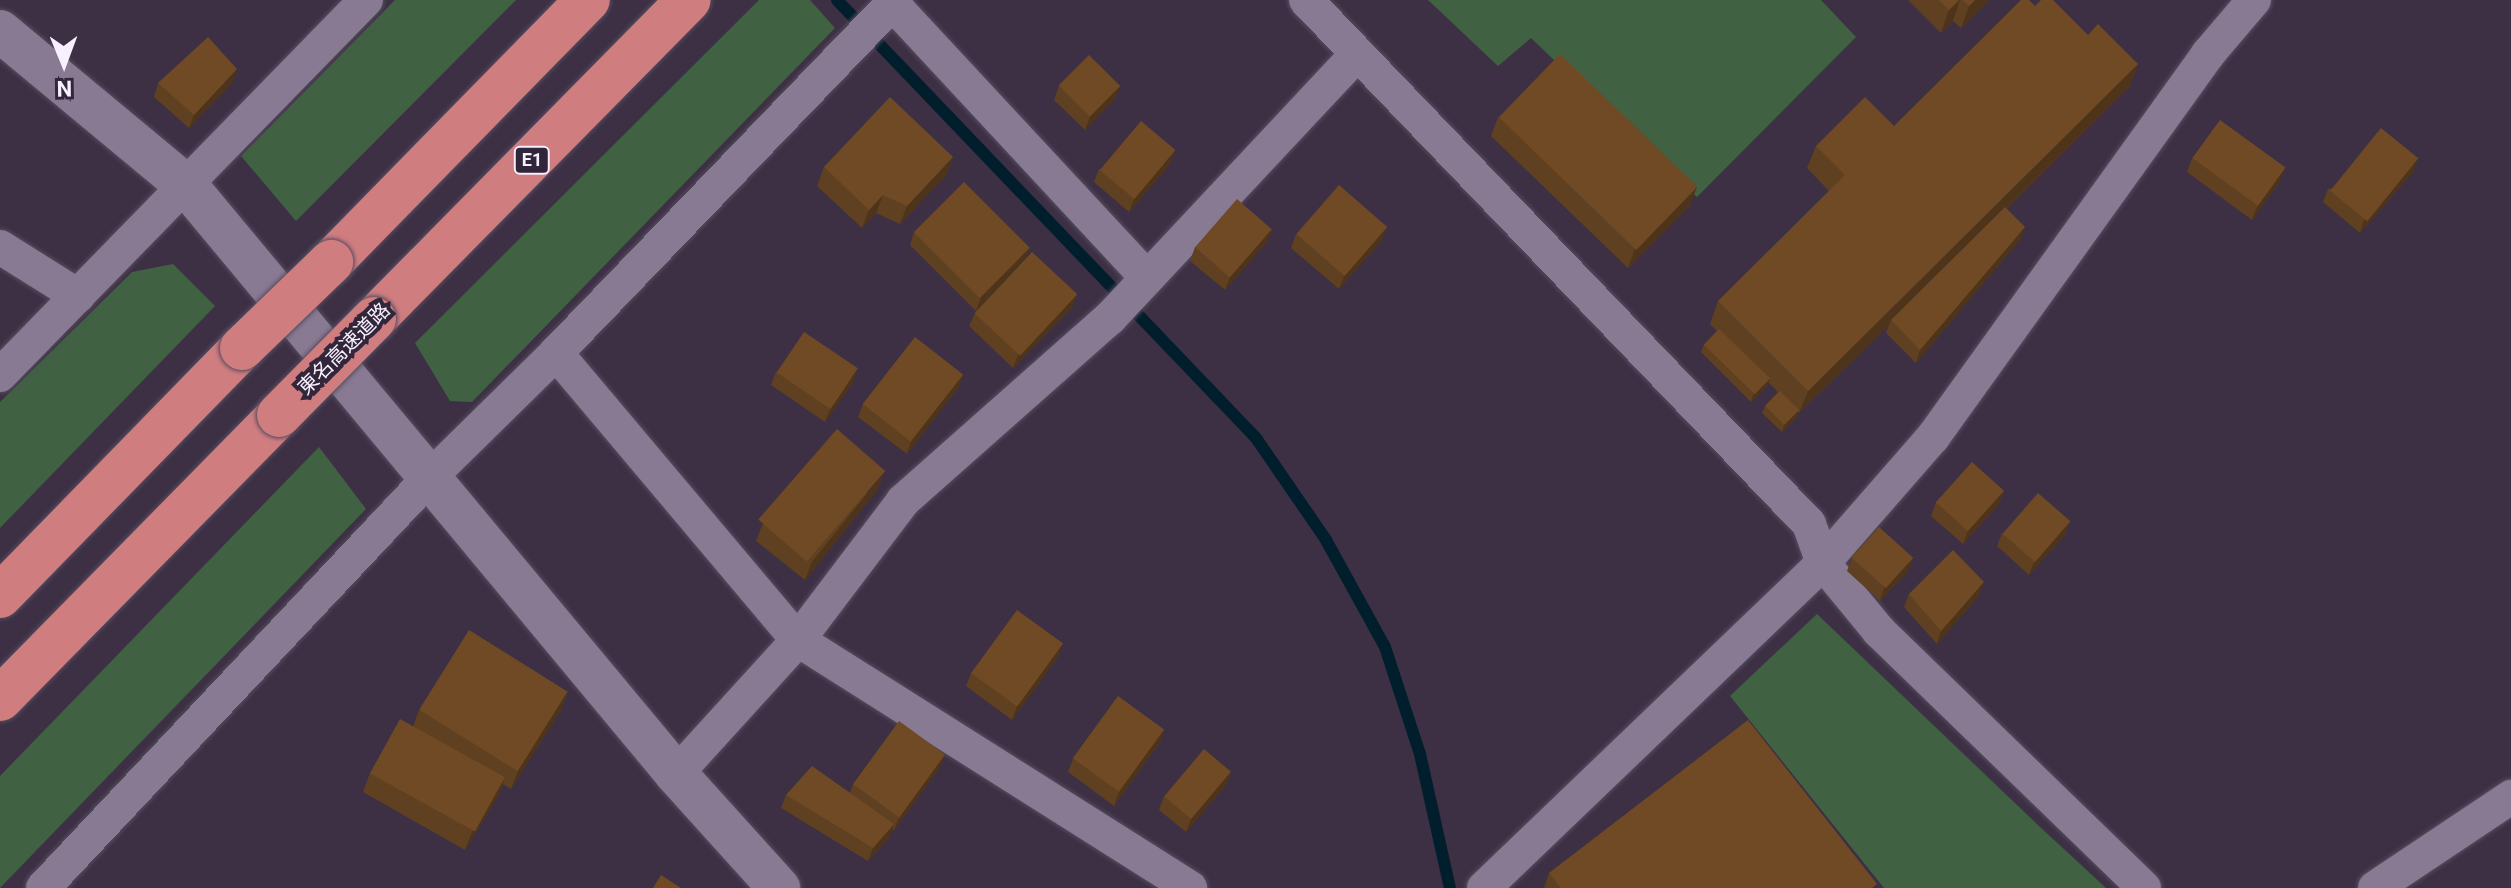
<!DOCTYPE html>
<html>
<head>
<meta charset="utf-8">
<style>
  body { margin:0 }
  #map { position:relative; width:2511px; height:888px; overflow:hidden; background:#3d3045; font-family:Roboto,"Noto Sans JP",sans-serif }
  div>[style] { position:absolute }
  .green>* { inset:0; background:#406243 }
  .stream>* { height:12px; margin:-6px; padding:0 6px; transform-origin:6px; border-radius:6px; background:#001e2b }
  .roads { filter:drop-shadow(0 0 2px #564c5e) drop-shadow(0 0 2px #564c5e) }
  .minor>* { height:34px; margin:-17px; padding:0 17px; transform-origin:17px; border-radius:17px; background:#897a93 }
  .tertiary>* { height:42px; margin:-21px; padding:0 21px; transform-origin:21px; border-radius:21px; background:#897a93 }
  .motorway>* { height:44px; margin:-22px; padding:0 22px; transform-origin:22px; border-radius:22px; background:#d07d80 }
  .bridges { filter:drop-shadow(0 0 2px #564c5e) drop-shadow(0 0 2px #564c5e) }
  .motorway-bridge>* { height:44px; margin:-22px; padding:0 22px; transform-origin:22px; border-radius:22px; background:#d07d80 }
  .wall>* { inset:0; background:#5f4020 }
  .shaded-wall>* { inset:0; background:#4e341a }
  .building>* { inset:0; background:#6f4a25; transform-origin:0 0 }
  span { translate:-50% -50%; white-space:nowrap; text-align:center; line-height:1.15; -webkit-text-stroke:8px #32263b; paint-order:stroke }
  .shield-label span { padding:2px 6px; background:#32263b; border:2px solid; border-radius:6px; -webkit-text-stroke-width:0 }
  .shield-label { font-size:18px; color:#f8f0fe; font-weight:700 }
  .street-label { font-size:20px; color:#f8f0fe }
  .north { position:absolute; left:24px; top:24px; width:80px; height:80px; -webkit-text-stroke:6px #32263b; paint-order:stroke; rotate:179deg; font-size:22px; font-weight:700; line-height:32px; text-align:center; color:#f8f0fe }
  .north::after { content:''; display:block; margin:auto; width:28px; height:36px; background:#f8f0fe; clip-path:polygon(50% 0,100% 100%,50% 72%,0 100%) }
</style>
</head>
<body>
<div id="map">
  <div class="green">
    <div style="clip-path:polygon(395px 0,516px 0,296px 221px,241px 156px)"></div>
    <div style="clip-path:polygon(759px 0,810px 0,835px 28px,472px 402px,450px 401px,415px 343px)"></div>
    <div style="clip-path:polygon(1428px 0,1821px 0,1856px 37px,1697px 197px,1531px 38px,1498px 66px)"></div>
    <div style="clip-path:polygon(173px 264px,215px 306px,0 528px,0 402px,132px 272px)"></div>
    <div style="clip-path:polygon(319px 447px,366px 509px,0 888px,0 776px)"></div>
    <div style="clip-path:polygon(1817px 614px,2040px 827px,2106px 888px,1884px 888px,1730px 696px)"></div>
  </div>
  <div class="stream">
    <div style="left:837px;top:0;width:606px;rotate:46.27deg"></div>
    <div style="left:1256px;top:438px;width:124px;rotate:55.5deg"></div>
    <div style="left:1326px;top:540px;width:122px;rotate:61.1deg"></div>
    <div style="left:1385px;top:647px;width:113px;rotate:71.9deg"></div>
    <div style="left:1420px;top:754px;width:137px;rotate:77.4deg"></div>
  </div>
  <div class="roads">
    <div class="minor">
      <div style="left:889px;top:0;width:379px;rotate:47.1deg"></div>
      <div style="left:1306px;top:0;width:726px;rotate:46.17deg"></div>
      <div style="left:1809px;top:524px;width:41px;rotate:70.3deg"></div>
      <div style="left:1823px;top:563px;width:88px;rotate:50.5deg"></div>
      <div style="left:1879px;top:631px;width:369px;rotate:44.1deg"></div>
      <div style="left:0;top:247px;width:92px;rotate:32.1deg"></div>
      <div style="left:556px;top:353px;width:375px;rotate:49.9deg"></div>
      <div style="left:798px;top:640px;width:464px;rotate:32.3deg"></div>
      <div style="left:0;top:375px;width:524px;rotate:-45.7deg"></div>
      <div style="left:676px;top:774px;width:181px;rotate:-47.7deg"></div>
      <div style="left:798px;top:640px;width:174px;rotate:-52.9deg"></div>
      <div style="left:903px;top:501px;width:276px;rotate:-41.5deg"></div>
      <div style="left:1110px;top:318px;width:362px;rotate:-46.9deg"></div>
      <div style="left:43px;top:888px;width:562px;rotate:-46.73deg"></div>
      <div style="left:428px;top:479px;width:180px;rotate:-44.5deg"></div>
      <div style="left:556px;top:353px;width:490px;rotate:-46.1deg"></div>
      <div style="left:1484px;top:888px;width:470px;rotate:-43.8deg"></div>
      <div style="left:1823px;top:563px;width:167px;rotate:-48.9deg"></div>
      <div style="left:1933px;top:437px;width:472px;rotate:-54.3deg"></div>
      <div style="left:2208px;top:54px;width:71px;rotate:-49.6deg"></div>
      <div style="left:2375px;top:888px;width:164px;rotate:-33.8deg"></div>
    </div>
    <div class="tertiary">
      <div style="left:0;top:31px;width:243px;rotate:39.7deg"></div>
      <div style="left:187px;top:186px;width:765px;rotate:50.25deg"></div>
      <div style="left:676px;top:774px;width:154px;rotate:47.9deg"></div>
    </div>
    <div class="motorway">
      <div style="left:331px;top:262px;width:367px;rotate:-45.6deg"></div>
      <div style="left:374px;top:319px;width:448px;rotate:-45.4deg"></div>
      <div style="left:0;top:596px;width:347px;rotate:-45.7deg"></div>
      <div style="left:0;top:699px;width:398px;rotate:-45.5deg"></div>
    </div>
  </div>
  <div class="bridges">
    <div class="motorway-bridge">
      <div style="left:242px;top:348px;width:124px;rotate:-44deg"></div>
      <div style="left:279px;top:415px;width:135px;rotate:-45.3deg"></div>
    </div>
  </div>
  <div class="wall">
    <div style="clip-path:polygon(1908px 0,1989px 0,1961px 28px,1953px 21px,1941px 33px)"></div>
    <div style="clip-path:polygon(2035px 6px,2138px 64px,2130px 86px,2007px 208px,2020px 240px,1916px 363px,1886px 333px,1889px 325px,1799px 413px,1798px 412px,1797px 417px,1782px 432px,1762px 413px,1765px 406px,1778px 392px,1768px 382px,1767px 386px,1751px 402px,1701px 352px,1704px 345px,1717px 331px,1710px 324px,1718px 301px,1829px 191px,1807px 168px,1816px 146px,1894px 126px)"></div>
    <div style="clip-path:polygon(158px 83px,232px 83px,189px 128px,154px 97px)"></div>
    <div style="clip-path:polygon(1059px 86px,1120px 86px,1115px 99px,1085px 130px,1054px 100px)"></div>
    <div style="clip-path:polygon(1498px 117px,1690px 205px,1628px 268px,1491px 136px)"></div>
    <div style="clip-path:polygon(953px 157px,946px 175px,900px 224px,876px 213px,862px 228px,817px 186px,824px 167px)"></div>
    <div style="clip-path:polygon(2192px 158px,2280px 181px,2252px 220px,2187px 172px)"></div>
    <div style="clip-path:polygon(1171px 163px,1129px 212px,1094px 182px,1099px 169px)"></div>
    <div style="clip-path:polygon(2413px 172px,2360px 233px,2323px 202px,2328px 189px)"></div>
    <div style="clip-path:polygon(1272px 229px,1267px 242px,1225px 290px,1190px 261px,1195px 247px)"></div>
    <div style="clip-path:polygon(914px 232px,1026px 259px,1072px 308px,1013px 368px,969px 326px,976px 311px,910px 245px)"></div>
    <div style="clip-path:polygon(1296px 234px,1382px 240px,1339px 289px,1291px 248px)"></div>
    <div style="clip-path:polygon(776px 372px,853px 382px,825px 422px,771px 385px)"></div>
    <div style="clip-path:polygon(963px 375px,958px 388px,907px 454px,858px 417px,863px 404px)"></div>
    <div style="clip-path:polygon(878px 489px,805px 580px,756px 541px,763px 523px)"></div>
    <div style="clip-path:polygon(2004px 491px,1999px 504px,1963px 544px,1931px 516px,1936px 502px)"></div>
    <div style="clip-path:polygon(2002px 533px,2065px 535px,2029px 575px,1997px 546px)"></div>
    <div style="clip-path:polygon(1852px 558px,1913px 558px,1908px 571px,1880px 601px,1847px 571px)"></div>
    <div style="clip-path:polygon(1909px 594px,1979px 596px,1937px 644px,1904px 607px)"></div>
    <div style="clip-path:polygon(1058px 657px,1012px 720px,966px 686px,971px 673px)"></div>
    <div style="clip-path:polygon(568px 691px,561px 710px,511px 789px,503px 784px,498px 796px,465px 850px,363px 792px,370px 773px,413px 727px,419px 710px)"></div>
    <div style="clip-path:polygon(1164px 729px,1160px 742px,1114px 806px,1068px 772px,1073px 759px)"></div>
    <div style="clip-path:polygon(940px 767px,894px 830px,892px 829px,889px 838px,868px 861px,781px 808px,786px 795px,850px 793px,853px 784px)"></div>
    <div style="clip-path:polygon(1231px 772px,1226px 785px,1186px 832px,1159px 810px,1164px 796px)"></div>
    <div style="clip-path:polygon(1549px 873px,1875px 888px,1544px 888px)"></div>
  </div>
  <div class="shaded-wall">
    <div style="clip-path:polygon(1959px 0,1960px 0,1953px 21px,1941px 33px,1949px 10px)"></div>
    <div style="clip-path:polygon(1975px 0,1989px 0,1961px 28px,1969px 6px)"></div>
    <div style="clip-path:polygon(2138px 64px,2130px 86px,1892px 321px,1891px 320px,1889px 325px,1799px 413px,1808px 391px)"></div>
    <div style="clip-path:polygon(237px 69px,232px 83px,189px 128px,194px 115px)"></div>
    <div style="clip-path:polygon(1120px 86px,1115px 99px,1085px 130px,1090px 117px)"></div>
    <div style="clip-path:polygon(1176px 150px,1171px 163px,1129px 212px,1134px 199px)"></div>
    <div style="clip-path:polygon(953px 157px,946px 175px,900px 224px,907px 206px)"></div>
    <div style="clip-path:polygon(2418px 158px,2413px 172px,2360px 233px,2364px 220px)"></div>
    <div style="clip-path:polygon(2285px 168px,2280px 181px,2252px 220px,2257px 207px)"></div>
    <div style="clip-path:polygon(1697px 187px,1690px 205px,1628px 268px,1635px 249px)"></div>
    <div style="clip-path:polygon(883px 195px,876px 213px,862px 228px,869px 210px)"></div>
    <div style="clip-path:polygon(1387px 227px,1382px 240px,1339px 289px,1344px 276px)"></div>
    <div style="clip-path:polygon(2025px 227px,2020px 240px,1916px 363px,1920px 350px)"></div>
    <div style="clip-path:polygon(1272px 229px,1267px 242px,1225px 290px,1230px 277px)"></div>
    <div style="clip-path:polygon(1030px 248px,1025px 261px,976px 311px,981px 297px)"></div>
    <div style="clip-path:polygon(1077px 294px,1072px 308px,1013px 368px,1018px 355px)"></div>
    <div style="clip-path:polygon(858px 369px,853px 382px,825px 422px,830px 409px)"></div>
    <div style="clip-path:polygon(963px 375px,958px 388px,907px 454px,911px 441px)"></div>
    <div style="clip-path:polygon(1770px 379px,1767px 386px,1751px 402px,1753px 395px)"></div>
    <div style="clip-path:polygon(1799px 410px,1797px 417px,1782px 432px,1784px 425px)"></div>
    <div style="clip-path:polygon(885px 471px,878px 489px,805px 580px,812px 562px)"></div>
    <div style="clip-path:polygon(2004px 491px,1999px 504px,1963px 544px,1968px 531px)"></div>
    <div style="clip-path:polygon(2070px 521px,2065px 535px,2029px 575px,2034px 562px)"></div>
    <div style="clip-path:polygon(1913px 558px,1908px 571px,1880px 601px,1884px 588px)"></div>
    <div style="clip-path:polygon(1984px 582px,1979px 596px,1937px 644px,1941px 631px)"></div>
    <div style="clip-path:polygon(1063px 643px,1058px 657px,1012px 720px,1017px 706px)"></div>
    <div style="clip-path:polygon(568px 691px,561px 710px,511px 789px,518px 771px)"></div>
    <div style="clip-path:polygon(1164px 729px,1160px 742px,1114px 806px,1119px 792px)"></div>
    <div style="clip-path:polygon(945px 754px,940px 767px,894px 830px,899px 817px)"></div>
    <div style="clip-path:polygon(1231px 772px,1226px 785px,1186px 832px,1191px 819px)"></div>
    <div style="clip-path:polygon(505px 778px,498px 796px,465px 850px,472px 832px)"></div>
    <div style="clip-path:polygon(894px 824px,889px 838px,868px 861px,873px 848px)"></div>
  </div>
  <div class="building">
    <div style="clip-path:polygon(1939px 0,1959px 0,1949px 10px)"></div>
    <div style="clip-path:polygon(1963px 0,1975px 0,1969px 6px)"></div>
    <div style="clip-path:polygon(2021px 0,2029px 0,2035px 6px,2041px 0,2053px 0,2088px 35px,2098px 24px,2138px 64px,1808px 391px,1718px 301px,1845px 175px,1816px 146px,1865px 97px,1894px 126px)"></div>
    <div style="clip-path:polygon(208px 37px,237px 69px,194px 115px,158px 83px)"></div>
    <div style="left:1560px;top:54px;width:191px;height:88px;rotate:44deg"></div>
    <div style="left:1089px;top:55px;width:44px;height:43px;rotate:45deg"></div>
    <div style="clip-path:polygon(890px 97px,953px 157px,907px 206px,883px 195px,869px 210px,824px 167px)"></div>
    <div style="left:2220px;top:120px;width:81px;height:47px;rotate:36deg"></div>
    <div style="left:1141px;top:121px;width:45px;height:64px;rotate:40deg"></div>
    <div style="left:2381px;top:128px;width:48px;height:81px;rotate:39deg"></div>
    <div style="left:964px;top:182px;width:93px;height:71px;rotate:45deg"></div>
    <div style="left:1339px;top:185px;width:64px;height:65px;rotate:41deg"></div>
    <div style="left:1237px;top:199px;width:46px;height:64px;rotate:41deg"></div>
    <div style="clip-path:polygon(2005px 207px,2025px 227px,1920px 350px,1891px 320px)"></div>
    <div style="left:1032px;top:252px;width:62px;height:84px;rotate:43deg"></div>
    <div style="left:1719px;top:329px;width:71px;height:22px;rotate:44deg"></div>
    <div style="left:804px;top:332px;width:65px;height:49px;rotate:34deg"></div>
    <div style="left:915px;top:337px;width:61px;height:85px;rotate:38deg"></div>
    <div style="left:1780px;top:391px;width:27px;height:21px;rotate:45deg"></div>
    <div style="left:837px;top:429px;width:64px;height:120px;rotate:41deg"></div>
    <div style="left:1972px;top:462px;width:43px;height:54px;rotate:42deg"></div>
    <div style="left:2038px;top:493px;width:43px;height:54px;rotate:41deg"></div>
    <div style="left:1879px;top:527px;width:46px;height:41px;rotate:42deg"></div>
    <div style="clip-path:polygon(1953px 550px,1984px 582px,1941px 631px,1909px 594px)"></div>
    <div style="left:1017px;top:610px;width:57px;height:78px;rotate:36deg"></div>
    <div style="left:469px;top:630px;width:116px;height:94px;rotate:32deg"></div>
    <div style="left:1118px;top:696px;width:57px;height:77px;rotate:36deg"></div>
    <div style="left:400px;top:719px;width:120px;height:62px;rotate:29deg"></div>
    <div style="clip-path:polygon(1748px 720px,1877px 884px,1872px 888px,1561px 888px,1549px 873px)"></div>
    <div style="left:899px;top:721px;width:57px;height:78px;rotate:36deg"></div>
    <div style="left:1204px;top:749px;width:35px;height:62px;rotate:40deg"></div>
    <div style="clip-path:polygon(812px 766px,894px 824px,873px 848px,786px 795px)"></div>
    <div style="clip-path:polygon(661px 875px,681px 888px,653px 888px)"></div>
  </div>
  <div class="shield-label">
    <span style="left:532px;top:160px">E1</span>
  </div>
  <div class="street-label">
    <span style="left:344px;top:349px;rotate:-45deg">東名高速道路</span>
  </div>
  <div class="north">N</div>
</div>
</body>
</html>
